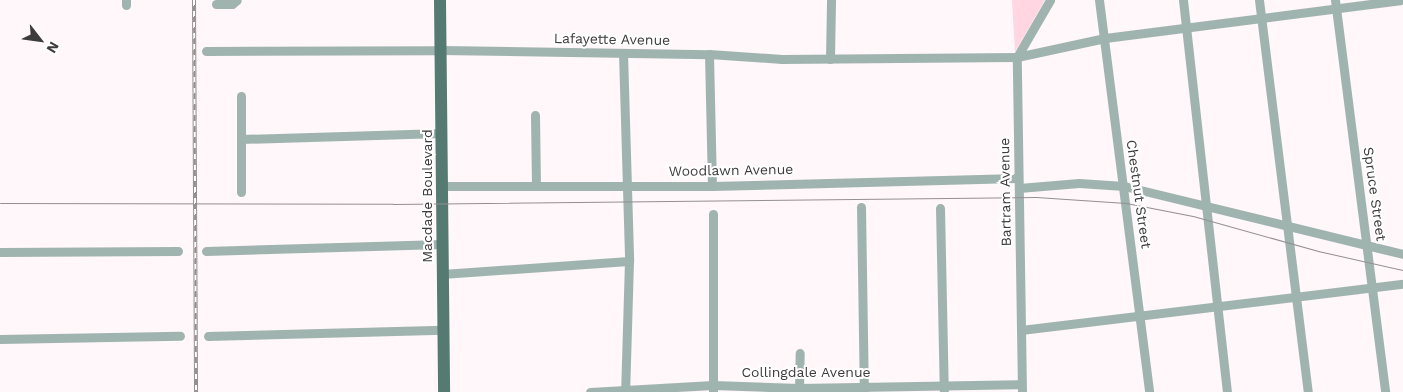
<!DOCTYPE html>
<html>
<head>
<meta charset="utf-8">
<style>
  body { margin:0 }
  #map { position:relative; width:1403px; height:392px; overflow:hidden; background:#fff7f9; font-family:"Work Sans",sans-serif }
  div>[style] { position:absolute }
  .green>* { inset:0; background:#ffd6e2 }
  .street>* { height:9px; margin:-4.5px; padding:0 4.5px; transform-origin:4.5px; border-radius:4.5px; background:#a0b4af }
  .primary>* { height:12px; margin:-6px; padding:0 6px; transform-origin:6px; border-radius:6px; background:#547a72 }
  .tram>* { height:1px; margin:-0.5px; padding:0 0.5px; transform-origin:0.5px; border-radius:0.5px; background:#948f90 }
  .rail>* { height:4px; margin-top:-2px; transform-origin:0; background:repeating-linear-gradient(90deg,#fff 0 5.5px,#948f90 0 11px); box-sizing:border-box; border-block:1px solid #948f90 }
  span { translate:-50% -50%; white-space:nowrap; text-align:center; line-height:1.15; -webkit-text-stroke:4px #fff; paint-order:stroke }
  .street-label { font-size:14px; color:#3e3b3c }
  .north { position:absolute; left:15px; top:15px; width:50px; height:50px; -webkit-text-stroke:4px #fff; paint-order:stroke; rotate:120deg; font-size:14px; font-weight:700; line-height:20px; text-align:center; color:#3e3b3c }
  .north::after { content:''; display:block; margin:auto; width:18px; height:22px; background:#3e3b3c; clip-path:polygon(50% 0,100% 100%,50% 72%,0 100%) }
</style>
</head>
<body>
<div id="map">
  <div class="green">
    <div style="clip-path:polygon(1012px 0,1045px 0,1015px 52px)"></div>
  </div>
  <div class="street">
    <div style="left:126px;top:0;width:5px;rotate:90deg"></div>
    <div style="left:1099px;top:0;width:395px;rotate:82.7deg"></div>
    <div style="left:1183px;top:0;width:394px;rotate:83.6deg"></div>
    <div style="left:1259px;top:0;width:395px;rotate:82.9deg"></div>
    <div style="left:1335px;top:0;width:395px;rotate:82.7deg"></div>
    <div style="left:216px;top:4px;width:16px"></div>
    <div style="left:232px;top:4px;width:6px;rotate:-39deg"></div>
    <div style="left:206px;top:51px;width:235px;rotate:-0.2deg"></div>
    <div style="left:441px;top:50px;width:268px;rotate:0.9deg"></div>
    <div style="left:709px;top:54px;width:73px;rotate:3.9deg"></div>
    <div style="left:782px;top:59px;width:235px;rotate:-0.5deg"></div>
    <div style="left:1017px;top:57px;width:90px;rotate:-12.2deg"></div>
    <div style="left:1105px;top:38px;width:297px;rotate:-7.3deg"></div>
    <div style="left:623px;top:53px;width:208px;rotate:88.3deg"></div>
    <div style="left:629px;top:261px;width:131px;rotate:91.7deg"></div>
    <div style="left:709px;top:54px;width:132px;rotate:88.7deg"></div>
    <div style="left:830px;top:59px;width:59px;rotate:-89deg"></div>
    <div style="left:535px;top:115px;width:71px;rotate:89.2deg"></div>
    <div style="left:241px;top:139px;width:201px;rotate:-1.7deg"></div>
    <div style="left:444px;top:186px;width:268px"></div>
    <div style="left:712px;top:186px;width:306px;rotate:-1.5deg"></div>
    <div style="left:1019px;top:188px;width:60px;rotate:-4.8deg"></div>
    <div style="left:1079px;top:183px;width:45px;rotate:3.8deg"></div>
    <div style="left:1124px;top:186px;width:287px;rotate:13.7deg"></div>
    <div style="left:241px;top:192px;width:96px;rotate:-90deg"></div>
    <div style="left:861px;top:207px;width:185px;rotate:89.1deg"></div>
    <div style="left:940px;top:208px;width:184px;rotate:88.8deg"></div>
    <div style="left:206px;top:251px;width:236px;rotate:-1.7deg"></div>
    <div style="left:0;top:252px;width:178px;rotate:-0.3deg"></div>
    <div style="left:442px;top:274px;width:187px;rotate:-4deg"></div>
    <div style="left:1021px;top:330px;width:385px;rotate:-6.9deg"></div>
    <div style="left:208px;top:336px;width:235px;rotate:-1.5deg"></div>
    <div style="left:0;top:339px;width:180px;rotate:-1deg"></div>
    <div style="left:590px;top:392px;width:123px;rotate:-3.3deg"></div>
    <div style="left:713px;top:385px;width:86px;rotate:2deg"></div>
    <div style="left:799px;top:388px;width:222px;rotate:-1deg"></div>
    <div style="left:713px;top:392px;width:178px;rotate:-90deg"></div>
    <div style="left:799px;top:392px;width:39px;rotate:-89deg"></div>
    <div style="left:1022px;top:392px;width:335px;rotate:-90.9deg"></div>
    <div style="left:1017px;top:57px;width:66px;rotate:-59.9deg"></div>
  </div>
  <div class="primary">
    <div style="left:440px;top:0;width:392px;rotate:89.4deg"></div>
  </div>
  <div class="tram">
    <div style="left:0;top:203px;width:393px;rotate:0.1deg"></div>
    <div style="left:393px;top:204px;width:643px;rotate:-0.62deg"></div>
    <div style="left:1036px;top:197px;width:90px;rotate:3.8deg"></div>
    <div style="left:1126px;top:203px;width:68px;rotate:11deg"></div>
    <div style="left:1193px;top:216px;width:130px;rotate:15.6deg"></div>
    <div style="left:1318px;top:251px;width:87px;rotate:12.6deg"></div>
  </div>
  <div class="rail">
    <div style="left:194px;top:0;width:392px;rotate:89.7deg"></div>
  </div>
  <div class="street-label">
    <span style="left:612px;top:39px;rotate:1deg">Lafayette Avenue</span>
    <span style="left:731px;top:170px;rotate:-1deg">Woodlawn Avenue</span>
    <span style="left:1005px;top:192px;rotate:-91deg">Bartram Avenue</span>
    <span style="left:1139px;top:194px;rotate:82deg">Chestnut Street</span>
    <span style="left:1375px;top:194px;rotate:82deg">Spruce Street</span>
    <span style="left:427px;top:196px;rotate:-90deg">Macdade Boulevard</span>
    <span style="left:806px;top:372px">Collingdale Avenue</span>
  </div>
  <div class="north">N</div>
</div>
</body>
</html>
